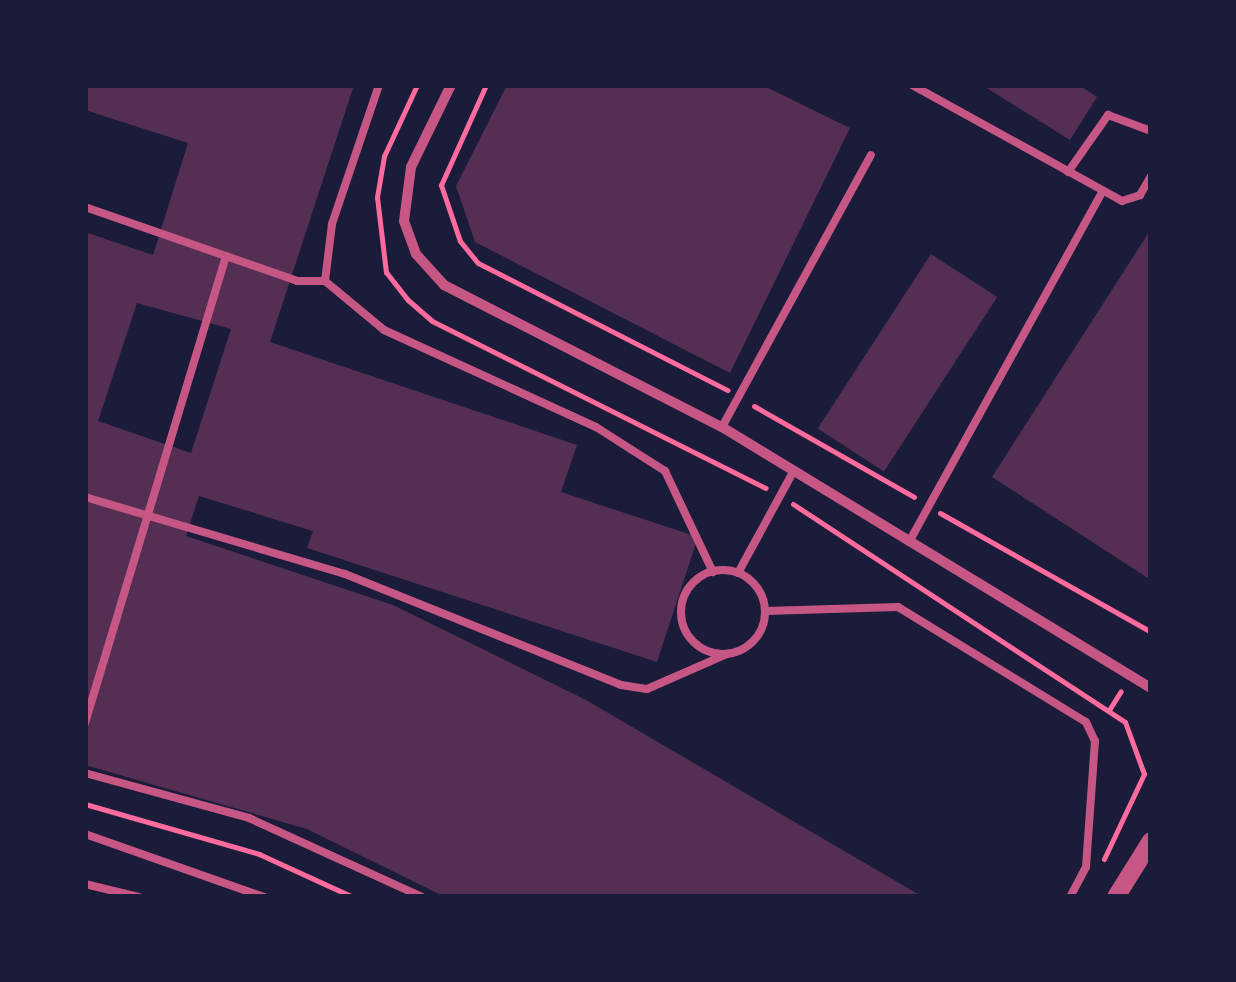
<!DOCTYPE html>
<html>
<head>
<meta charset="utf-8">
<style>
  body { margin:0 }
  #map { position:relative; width:1236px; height:982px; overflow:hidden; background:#1b1b3a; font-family:"Roboto Serif",serif }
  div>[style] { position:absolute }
  .building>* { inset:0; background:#542f53; transform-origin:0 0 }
  .path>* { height:5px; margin:-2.5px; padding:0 2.5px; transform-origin:2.5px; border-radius:2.5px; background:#ff6b9d }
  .service>* { height:8px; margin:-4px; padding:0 4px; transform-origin:4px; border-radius:4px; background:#c65784 }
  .service>.ring { margin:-4px; padding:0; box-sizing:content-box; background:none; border:8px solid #c65784; border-radius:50% }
  .minor>* { height:10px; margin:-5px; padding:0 5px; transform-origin:5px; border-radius:5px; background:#c65784 }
  .tertiary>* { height:18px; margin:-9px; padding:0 9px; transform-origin:9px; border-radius:9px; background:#c65784 }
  span { translate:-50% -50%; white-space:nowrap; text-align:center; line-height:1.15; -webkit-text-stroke:8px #1b1b3a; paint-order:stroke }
  .frame { position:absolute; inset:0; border:88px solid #1b1b3a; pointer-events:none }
</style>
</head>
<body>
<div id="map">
  <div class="building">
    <div style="clip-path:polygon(evenodd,85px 85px,354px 85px,270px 342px,577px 445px,561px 492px,698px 537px,657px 662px,307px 548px,313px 531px,199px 496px,186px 536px,393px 605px,586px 700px,923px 897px,445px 897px,307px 829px,85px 765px,85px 232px,153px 255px,188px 143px,85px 110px,85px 85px,137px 303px,231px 329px,191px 453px,98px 421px,137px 303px)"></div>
    <div style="clip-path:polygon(507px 85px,762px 85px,850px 128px,730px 373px,475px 242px,456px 186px)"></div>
    <div style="clip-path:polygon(982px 85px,1079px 85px,1097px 97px,1070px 140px)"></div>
    <div style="clip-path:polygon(1151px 229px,1151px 580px,992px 477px)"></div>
    <div style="left:931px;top:254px;width:79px;height:208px;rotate:33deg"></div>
  </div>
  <div class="path">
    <div style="left:417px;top:85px;width:78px;rotate:114.9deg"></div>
    <div style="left:384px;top:156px;width:42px;rotate:99.7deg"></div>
    <div style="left:377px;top:197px;width:76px;rotate:83.2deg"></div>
    <div style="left:386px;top:272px;width:36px;rotate:52deg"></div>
    <div style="left:408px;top:300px;width:32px;rotate:41deg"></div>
    <div style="left:432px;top:321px;width:373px;rotate:26.6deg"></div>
    <div style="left:486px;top:85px;width:110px;rotate:114.2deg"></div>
    <div style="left:441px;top:185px;width:59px;rotate:71.3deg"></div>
    <div style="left:460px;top:241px;width:28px;rotate:51deg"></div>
    <div style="left:478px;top:263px;width:280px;rotate:27deg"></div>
    <div style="left:754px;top:406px;width:184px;rotate:29.6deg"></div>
    <div style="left:793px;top:504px;width:397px;rotate:33.3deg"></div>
    <div style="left:1125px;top:722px;width:55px;rotate:69.9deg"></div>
    <div style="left:1144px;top:774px;width:94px;rotate:115.2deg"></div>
    <div style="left:940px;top:513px;width:242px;rotate:29.4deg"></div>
    <div style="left:1109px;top:710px;width:22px;rotate:-58deg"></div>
    <div style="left:85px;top:804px;width:181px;rotate:16deg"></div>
    <div style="left:259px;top:854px;width:103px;rotate:24.6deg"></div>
  </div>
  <div class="service">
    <div style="left:379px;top:85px;width:147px;rotate:108.7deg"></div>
    <div style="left:332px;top:224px;width:57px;rotate:97deg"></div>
    <div style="left:325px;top:281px;width:77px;rotate:39.7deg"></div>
    <div style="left:384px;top:330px;width:233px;rotate:24.6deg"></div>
    <div style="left:596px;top:427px;width:82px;rotate:32.5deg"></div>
    <div style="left:665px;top:471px;width:112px;rotate:64.6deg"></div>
    <div style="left:912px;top:85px;width:240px;rotate:28.9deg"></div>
    <div style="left:1122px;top:201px;width:19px;rotate:-18deg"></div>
    <div style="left:1140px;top:195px;width:22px;rotate:-60deg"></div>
    <div style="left:1068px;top:172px;width:70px;rotate:-54.9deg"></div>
    <div style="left:1108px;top:115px;width:46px;rotate:20.4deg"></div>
    <div style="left:85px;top:207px;width:225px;rotate:19.2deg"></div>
    <div style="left:297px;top:281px;width:28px"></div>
    <div style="left:722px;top:427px;width:310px;rotate:-61.3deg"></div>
    <div style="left:85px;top:497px;width:271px;rotate:16.5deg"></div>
    <div style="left:345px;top:574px;width:297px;rotate:21.9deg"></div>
    <div style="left:621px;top:685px;width:26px;rotate:9deg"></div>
    <div style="left:647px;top:689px;width:87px;rotate:-23.6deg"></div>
    <div style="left:909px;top:542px;width:401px;rotate:-61.1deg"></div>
    <div class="ring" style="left:681px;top:570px;width:76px;height:76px"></div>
    <div style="left:738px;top:573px;width:115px;rotate:-61.4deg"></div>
    <div style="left:765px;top:611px;width:133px;rotate:-1.7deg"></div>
    <div style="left:898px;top:607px;width:220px;rotate:31.5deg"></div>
    <div style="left:1086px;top:722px;width:21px;rotate:65deg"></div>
    <div style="left:1095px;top:741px;width:126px;rotate:94.1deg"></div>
    <div style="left:1086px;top:867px;width:34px;rotate:118deg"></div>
    <div style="left:85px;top:723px;width:488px;rotate:-73.2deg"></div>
    <div style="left:85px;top:773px;width:170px;rotate:15.3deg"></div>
    <div style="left:249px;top:818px;width:190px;rotate:24.5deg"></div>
    <div style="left:85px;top:834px;width:190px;rotate:19.4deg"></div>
    <div style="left:85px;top:884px;width:56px;rotate:13.5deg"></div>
  </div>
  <div class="minor">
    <div style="left:451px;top:85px;width:91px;rotate:116deg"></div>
    <div style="left:411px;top:167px;width:54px;rotate:97.4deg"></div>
    <div style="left:404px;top:221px;width:35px;rotate:70deg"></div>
    <div style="left:416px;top:254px;width:42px;rotate:47.9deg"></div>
    <div style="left:444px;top:285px;width:312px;rotate:27.1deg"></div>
    <div style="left:722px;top:427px;width:502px;rotate:31.32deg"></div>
  </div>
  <div class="tertiary">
    <div style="left:1116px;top:897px;width:66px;rotate:-58deg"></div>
  </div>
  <div class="frame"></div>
</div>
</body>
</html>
